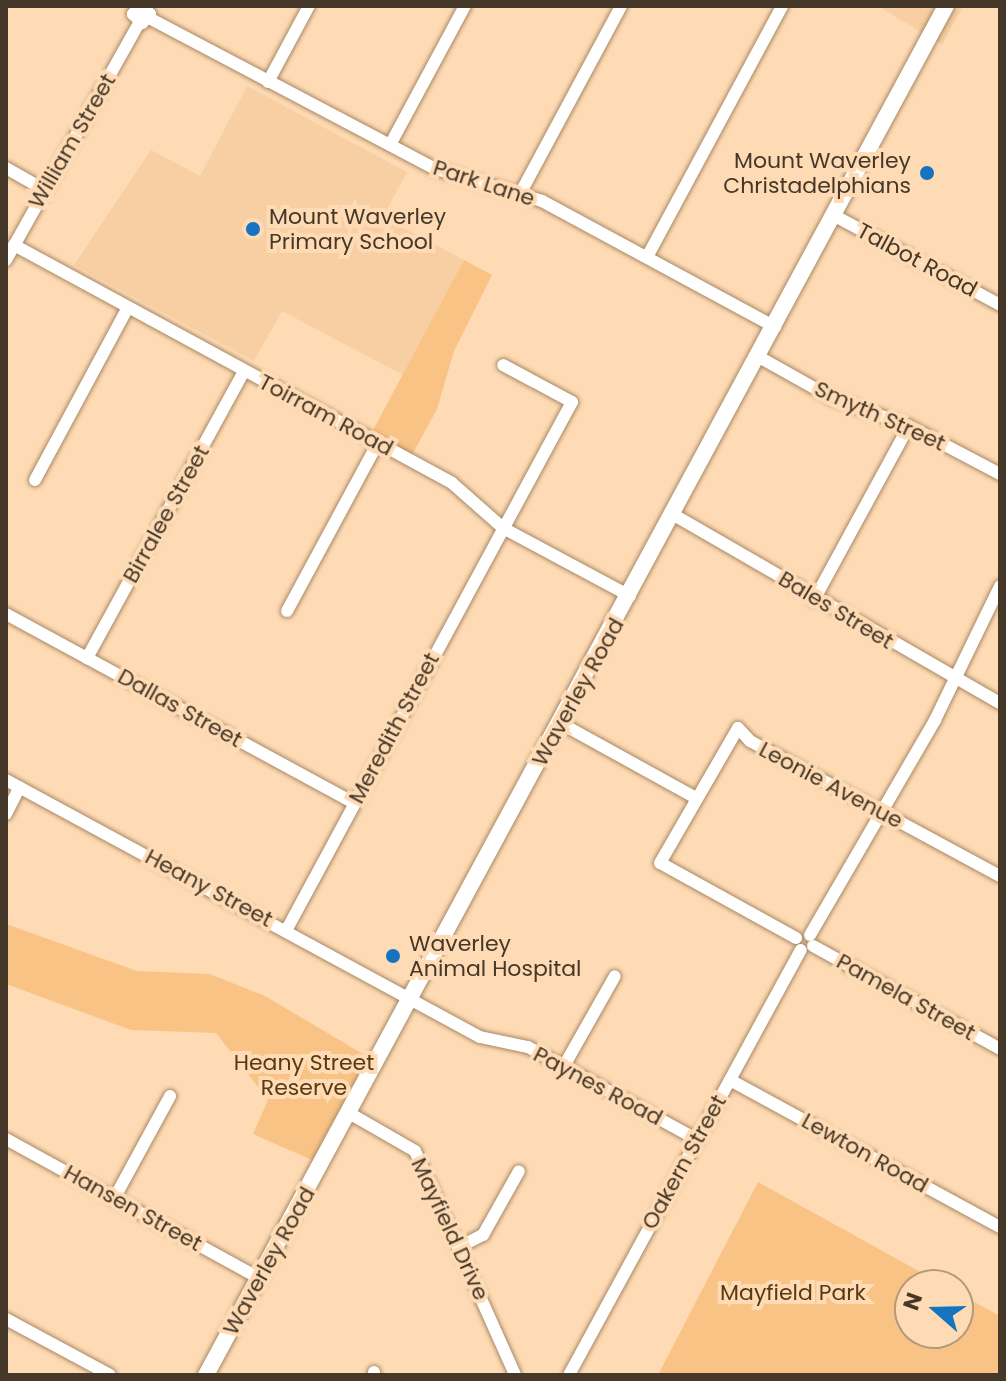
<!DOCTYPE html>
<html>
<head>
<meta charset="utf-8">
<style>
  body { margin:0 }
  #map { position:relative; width:1006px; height:1381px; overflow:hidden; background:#fedbb4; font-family:Poppins,sans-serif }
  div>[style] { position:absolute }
  .built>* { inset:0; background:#f7cfa2 }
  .green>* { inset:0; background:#f8c385 }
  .roads { filter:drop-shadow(0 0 2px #a98864) drop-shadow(0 0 2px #a98864) }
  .minor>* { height:12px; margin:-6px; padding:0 6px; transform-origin:6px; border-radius:6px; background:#fff }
  .major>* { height:16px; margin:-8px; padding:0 8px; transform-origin:8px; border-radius:8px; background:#fff }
  .dots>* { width:22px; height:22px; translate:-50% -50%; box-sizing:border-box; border:4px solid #fedbb4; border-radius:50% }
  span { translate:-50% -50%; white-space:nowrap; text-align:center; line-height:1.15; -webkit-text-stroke:8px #fedbb4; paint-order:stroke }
  .street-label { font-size:22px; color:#463829 }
  .poi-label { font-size:22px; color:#463829 }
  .right { translate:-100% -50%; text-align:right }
  .left { translate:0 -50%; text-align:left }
  .park-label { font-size:22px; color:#583a12 }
  .frame { position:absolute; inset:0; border:8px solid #463829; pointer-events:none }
  .north { position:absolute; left:894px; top:1269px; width:80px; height:80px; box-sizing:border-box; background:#fedbb4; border:2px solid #b49a7c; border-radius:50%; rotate:290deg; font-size:22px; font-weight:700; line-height:32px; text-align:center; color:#463829 }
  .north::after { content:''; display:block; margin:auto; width:28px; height:36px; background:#1673bf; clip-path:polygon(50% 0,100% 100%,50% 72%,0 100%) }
</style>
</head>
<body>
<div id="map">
  <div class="built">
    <div style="clip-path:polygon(878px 6px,963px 6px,942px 45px)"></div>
    <div style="clip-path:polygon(247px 86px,407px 172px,383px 217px,464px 260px,403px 375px,282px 311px,254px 361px,74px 265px,151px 150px,200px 176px)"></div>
  </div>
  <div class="green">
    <div style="clip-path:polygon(464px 260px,492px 275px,454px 351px,437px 409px,412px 455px,372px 432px)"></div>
    <div style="clip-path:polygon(6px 924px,137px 971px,210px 974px,265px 996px,368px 1057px,312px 1160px,253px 1134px,268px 1100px,216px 1033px,131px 1030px,6px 984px)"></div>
    <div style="clip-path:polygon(758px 1182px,944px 1285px,910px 1285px,910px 1333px,958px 1333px,958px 1293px,1000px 1316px,1000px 1375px,658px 1375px)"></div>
  </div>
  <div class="roads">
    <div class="minor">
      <div style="left:140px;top:6px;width:11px;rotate:131deg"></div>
      <div style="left:133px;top:14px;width:13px;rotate:45deg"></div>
      <div style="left:142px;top:23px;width:12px;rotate:-48deg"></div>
      <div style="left:150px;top:14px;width:11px;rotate:-135deg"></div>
      <div style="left:149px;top:18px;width:324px;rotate:27.8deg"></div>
      <div style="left:436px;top:169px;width:111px;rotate:16.8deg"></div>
      <div style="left:542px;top:201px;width:265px;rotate:28.4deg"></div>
      <div style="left:268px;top:82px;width:86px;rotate:-61.7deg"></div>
      <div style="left:390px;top:145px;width:158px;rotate:-61.7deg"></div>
      <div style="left:6px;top:168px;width:43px;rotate:29.6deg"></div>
      <div style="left:521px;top:192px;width:211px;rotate:-61.7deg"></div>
      <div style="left:835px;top:216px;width:187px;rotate:28.3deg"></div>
      <div style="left:14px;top:245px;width:498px;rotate:28.5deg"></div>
      <div style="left:452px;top:483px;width:68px;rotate:41.4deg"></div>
      <div style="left:503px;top:528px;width:144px;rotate:28.2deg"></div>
      <div style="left:647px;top:257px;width:285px;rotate:-61.7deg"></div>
      <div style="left:6px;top:260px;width:272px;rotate:-60.7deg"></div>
      <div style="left:759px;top:357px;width:84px;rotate:29.3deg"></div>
      <div style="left:832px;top:398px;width:82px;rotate:20deg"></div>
      <div style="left:909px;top:426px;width:103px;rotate:27.8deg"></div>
      <div style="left:35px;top:480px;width:196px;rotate:-61.7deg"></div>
      <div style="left:674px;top:515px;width:376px;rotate:30deg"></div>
      <div style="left:814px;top:600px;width:198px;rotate:-61.4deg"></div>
      <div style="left:287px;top:611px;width:191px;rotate:-61.6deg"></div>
      <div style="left:6px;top:614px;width:396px;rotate:28.5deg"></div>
      <div style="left:87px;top:658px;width:327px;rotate:-61.3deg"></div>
      <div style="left:560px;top:723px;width:155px;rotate:28.9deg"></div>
      <div style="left:6px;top:780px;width:539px;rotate:28.47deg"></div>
      <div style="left:480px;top:1037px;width:49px;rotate:11.8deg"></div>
      <div style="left:528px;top:1047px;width:192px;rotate:28.7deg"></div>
      <div style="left:6px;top:814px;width:30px;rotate:-63deg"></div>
      <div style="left:287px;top:929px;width:599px;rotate:-61.6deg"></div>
      <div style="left:572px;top:402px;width:78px;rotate:-151.8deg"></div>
      <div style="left:810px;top:935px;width:249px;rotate:-59.8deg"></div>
      <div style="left:935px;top:720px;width:149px;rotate:-64.1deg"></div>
      <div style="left:796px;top:938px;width:155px;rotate:-151.1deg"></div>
      <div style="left:660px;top:863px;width:156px;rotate:-60deg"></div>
      <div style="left:738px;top:728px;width:18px;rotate:47deg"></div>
      <div style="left:750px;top:741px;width:284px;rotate:28.4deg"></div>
      <div style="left:813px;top:946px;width:213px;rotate:28.8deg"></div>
      <div style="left:564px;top:1066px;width:103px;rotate:-60.5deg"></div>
      <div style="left:730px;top:1080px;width:307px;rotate:28.6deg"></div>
      <div style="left:349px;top:1113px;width:76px;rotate:29.9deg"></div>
      <div style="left:415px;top:1151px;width:245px;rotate:65.9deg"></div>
      <div style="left:6px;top:1139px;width:289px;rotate:28.8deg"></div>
      <div style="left:115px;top:1197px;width:115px;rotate:-61.4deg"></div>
      <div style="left:461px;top:1246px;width:25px;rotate:-27deg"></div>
      <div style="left:483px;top:1235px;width:73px;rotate:-60.6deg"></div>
      <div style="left:6px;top:1319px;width:118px;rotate:28.3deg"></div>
      <div style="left:374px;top:1375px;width:3px;rotate:-90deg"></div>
      <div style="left:569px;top:1375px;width:484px;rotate:-61.4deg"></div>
    </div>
    <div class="major">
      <div style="left:206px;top:1375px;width:1556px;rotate:-61.61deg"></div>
    </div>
  </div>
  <div class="dots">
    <div style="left:927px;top:173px;background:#1673bf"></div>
    <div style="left:253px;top:229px;background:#1673bf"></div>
    <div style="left:393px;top:956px;background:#1673bf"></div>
  </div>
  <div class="street-label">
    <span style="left:72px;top:141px;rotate:-60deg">William Street</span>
    <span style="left:484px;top:183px;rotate:18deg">Park Lane</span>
    <span style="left:917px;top:260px;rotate:28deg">Talbot Road</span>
    <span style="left:326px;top:415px;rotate:28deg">Toirram Road</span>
    <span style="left:880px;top:416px;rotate:24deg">Smyth Street</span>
    <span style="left:166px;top:514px;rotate:-61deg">Birralee Street</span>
    <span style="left:836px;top:610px;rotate:31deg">Bales Street</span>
    <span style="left:578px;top:692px;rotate:-61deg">Waverley Road</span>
    <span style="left:180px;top:708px;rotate:29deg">Dallas Street</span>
    <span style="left:394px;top:728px;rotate:-62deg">Meredith Street</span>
    <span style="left:831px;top:785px;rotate:28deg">Leonie Avenue</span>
    <span style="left:209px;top:888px;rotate:28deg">Heany Street</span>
    <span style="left:906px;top:997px;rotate:29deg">Pamela Street</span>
    <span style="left:598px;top:1086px;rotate:28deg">Paynes Road</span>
    <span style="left:865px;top:1153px;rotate:29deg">Lewton Road</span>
    <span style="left:684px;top:1162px;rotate:-61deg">Oakern Street</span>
    <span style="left:133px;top:1208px;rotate:29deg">Hansen Street</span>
    <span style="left:450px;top:1229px;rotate:65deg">Mayfield Drive</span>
    <span style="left:269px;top:1261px;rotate:-61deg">Waverley Road</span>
  </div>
  <div class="poi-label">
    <span class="right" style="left:911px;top:173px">Mount Waverley<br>Christadelphians</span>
    <span class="left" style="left:269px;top:229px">Mount Waverley<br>Primary School</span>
    <span class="left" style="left:409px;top:956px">Waverley<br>Animal Hospital</span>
  </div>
  <div class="park-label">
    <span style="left:304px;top:1075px">Heany Street<br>Reserve</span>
    <span style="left:793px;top:1293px">Mayfield Park</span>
  </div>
  <div class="frame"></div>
  <div class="north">N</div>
</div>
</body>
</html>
